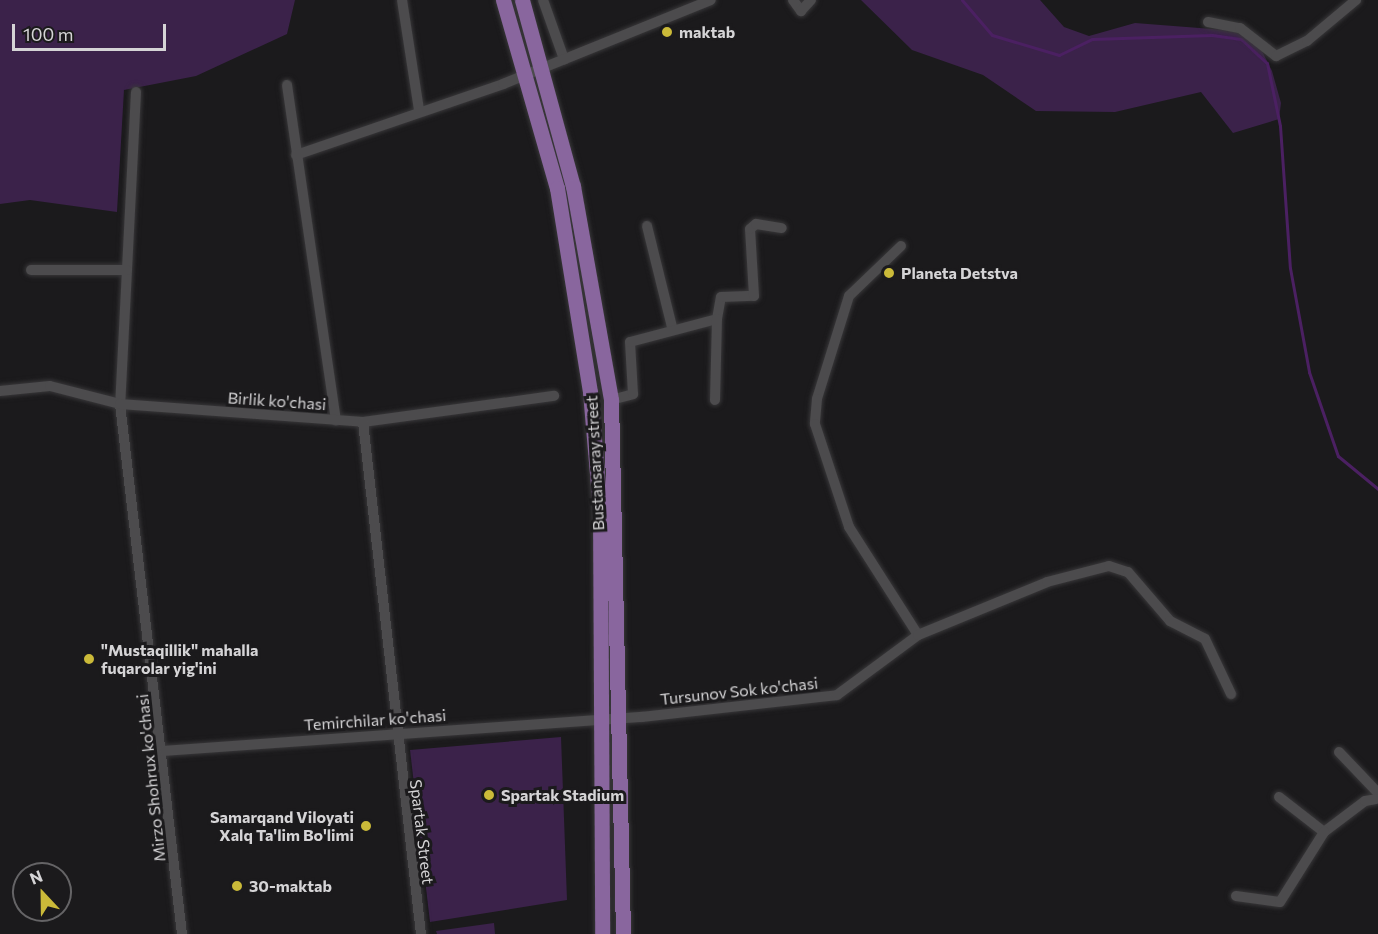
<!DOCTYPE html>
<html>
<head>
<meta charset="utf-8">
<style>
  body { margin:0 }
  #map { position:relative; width:1378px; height:934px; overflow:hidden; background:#1b1a1c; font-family:Commissioner,sans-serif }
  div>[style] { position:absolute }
  .green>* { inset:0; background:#3b224a }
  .stream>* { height:3px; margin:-1.5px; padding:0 1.5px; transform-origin:1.5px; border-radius:1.5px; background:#4b2062 }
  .roads { filter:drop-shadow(0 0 2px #383739) drop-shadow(0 0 2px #383739) }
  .minor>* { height:10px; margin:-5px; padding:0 5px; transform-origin:5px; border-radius:5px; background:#4c4b4d }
  .primary>* { height:15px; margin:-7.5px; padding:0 7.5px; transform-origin:7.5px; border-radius:7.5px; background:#89669e }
  .dots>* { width:16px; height:16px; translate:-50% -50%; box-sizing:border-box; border:3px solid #1b1a1c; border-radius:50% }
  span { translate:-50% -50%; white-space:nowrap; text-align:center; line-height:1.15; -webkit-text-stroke:6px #1b1a1c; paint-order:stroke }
  .poi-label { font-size:16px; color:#d5d4d6; font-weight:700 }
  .left { translate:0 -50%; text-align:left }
  .right { translate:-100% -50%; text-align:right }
  .street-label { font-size:16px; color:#d5d4d6 }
  .north { position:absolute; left:12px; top:862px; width:60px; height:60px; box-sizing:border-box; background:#1b1a1c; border:2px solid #656466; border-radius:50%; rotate:338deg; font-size:16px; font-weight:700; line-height:24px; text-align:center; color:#d5d4d6 }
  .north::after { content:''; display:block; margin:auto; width:21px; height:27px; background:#cbba39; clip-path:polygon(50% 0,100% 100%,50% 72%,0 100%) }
  .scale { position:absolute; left:12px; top:24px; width:154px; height:27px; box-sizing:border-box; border:3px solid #d5d4d6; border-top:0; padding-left:8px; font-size:18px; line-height:21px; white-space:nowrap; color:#d5d4d6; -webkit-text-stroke:4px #1b1a1c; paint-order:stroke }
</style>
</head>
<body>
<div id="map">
  <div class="green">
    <div style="clip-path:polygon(0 0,295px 0,287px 34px,196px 76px,124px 90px,117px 212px,30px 200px,0 204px)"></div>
    <div style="clip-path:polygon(861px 0,1040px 0,1064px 27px,1089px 36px,1135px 23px,1238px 31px,1260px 47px,1272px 71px,1281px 103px,1279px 119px,1233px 133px,1201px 92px,1115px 112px,1036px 111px,983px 75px,912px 50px)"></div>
    <div style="clip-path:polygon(561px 737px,567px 900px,430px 922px,410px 750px)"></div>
    <div style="clip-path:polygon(494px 923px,495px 934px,437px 934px,436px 931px)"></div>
  </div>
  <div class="stream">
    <div style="left:962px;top:0;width:46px;rotate:49.4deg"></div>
    <div style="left:992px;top:35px;width:70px;rotate:16.6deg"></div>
    <div style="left:1059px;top:55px;width:37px;rotate:-26deg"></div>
    <div style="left:1092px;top:39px;width:120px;rotate:-1.9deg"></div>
    <div style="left:1212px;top:35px;width:29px;rotate:8deg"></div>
    <div style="left:1241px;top:39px;width:35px;rotate:43deg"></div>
    <div style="left:1267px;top:63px;width:64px;rotate:78.3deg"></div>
    <div style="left:1280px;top:126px;width:142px;rotate:86deg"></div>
    <div style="left:1290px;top:268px;width:106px;rotate:79.6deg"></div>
    <div style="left:1309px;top:372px;width:89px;rotate:71deg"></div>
    <div style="left:1338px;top:456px;width:52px;rotate:39.5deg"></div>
  </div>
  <div class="roads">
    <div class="minor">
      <div style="left:402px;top:0;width:111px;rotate:81.2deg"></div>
      <div style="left:543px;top:0;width:63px;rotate:70.4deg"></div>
      <div style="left:793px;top:0;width:14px;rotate:54deg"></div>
      <div style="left:801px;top:11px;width:15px;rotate:-48deg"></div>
      <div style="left:1208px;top:22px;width:33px;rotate:11deg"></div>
      <div style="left:1240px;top:28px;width:46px;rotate:37.9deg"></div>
      <div style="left:1276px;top:56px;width:34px;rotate:-26deg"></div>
      <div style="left:1307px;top:41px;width:64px;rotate:-39.9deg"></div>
      <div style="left:287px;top:85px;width:339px;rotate:81.7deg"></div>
      <div style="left:136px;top:92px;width:312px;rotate:92.9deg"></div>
      <div style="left:120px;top:404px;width:534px;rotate:83.33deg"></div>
      <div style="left:296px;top:155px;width:219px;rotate:-18.9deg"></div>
      <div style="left:503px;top:84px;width:224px;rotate:-22deg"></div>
      <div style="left:647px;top:226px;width:104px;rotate:76.1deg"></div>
      <div style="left:901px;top:246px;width:72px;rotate:136.1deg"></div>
      <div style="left:849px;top:296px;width:108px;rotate:107.3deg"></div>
      <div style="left:817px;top:399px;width:25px;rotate:95deg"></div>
      <div style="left:815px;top:424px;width:108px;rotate:71.7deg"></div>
      <div style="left:849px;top:527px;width:128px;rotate:57.4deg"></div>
      <div style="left:31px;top:270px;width:96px"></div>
      <div style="left:0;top:391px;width:50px;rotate:-5.7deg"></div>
      <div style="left:50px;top:386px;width:72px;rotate:14.4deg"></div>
      <div style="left:120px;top:404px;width:244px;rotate:4.2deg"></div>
      <div style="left:363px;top:422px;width:193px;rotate:-7.8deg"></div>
      <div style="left:611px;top:400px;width:23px;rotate:-15deg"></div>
      <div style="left:633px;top:394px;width:52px;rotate:-93.3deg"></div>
      <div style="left:630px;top:342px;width:90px;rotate:-14.8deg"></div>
      <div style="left:717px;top:319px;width:22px;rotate:-80deg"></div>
      <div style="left:721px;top:297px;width:33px;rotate:-2deg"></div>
      <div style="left:754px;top:296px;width:67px;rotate:-93.4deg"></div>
      <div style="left:750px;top:229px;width:8px;rotate:-40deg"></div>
      <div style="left:756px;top:224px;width:26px;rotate:9deg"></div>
      <div style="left:715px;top:400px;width:81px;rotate:-88.6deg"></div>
      <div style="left:363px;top:422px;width:515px;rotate:83.54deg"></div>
      <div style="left:164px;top:751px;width:479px;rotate:-4.1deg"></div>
      <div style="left:642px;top:717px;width:196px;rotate:-6.4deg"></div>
      <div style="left:837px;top:695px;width:101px;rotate:-36.5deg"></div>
      <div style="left:918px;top:635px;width:139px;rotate:-22.3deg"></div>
      <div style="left:1047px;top:582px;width:64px;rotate:-14.5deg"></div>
      <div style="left:1109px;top:566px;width:20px;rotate:18deg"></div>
      <div style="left:1128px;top:572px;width:65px;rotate:49.4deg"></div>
      <div style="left:1170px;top:621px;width:39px;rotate:27deg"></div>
      <div style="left:1205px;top:639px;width:61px;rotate:64.7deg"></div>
      <div style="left:1339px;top:752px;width:57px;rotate:46.4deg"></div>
      <div style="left:1279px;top:797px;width:57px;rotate:37.9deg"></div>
      <div style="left:1324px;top:832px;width:51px;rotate:-37.1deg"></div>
      <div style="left:1365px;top:801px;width:11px;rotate:-10deg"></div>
      <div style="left:1236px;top:896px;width:44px;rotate:7.8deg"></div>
      <div style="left:1280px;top:902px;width:83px;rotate:-57.8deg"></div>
    </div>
    <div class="primary">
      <div style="left:503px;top:0;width:196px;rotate:74deg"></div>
      <div style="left:557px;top:188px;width:207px;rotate:80.8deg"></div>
      <div style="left:590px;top:392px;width:116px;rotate:85.1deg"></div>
      <div style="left:600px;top:508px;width:426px;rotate:89.7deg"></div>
      <div style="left:522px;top:0;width:193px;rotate:74.7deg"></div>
      <div style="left:573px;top:186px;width:217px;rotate:79.9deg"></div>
      <div style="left:611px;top:400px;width:534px;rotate:88.71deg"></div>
    </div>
  </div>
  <div class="dots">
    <div style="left:667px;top:32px;background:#cbba39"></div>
    <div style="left:889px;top:273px;background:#cbba39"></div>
    <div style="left:89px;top:659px;background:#cbba39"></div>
    <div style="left:489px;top:795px;background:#cbba39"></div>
    <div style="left:366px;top:826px;background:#cbba39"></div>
    <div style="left:237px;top:886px;background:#cbba39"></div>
  </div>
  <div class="poi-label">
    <span class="left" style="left:679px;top:32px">maktab</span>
    <span class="left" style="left:901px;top:273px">Planeta Detstva</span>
    <span class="left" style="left:101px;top:659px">"Mustaqillik" mahalla<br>fuqarolar yig'ini</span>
    <span class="left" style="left:501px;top:795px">Spartak Stadium</span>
    <span class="right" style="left:354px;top:826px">Samarqand Viloyati<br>Xalq Ta'lim Bo'limi</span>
    <span class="left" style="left:249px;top:886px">30-maktab</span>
  </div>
  <div class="street-label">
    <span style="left:277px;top:401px;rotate:4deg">Birlik ko'chasi</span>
    <span style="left:595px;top:463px;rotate:-93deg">Bustansaray street</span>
    <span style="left:739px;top:691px;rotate:-6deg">Tursunov Sok ko'chasi</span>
    <span style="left:375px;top:720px;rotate:-4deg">Temirchilar ko'chasi</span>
    <span style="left:151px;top:778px;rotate:-96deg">Mirzo Shohrux ko'chasi</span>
    <span style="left:422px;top:832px;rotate:83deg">Spartak Street</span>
  </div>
  <div class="north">N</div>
  <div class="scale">100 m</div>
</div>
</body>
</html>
